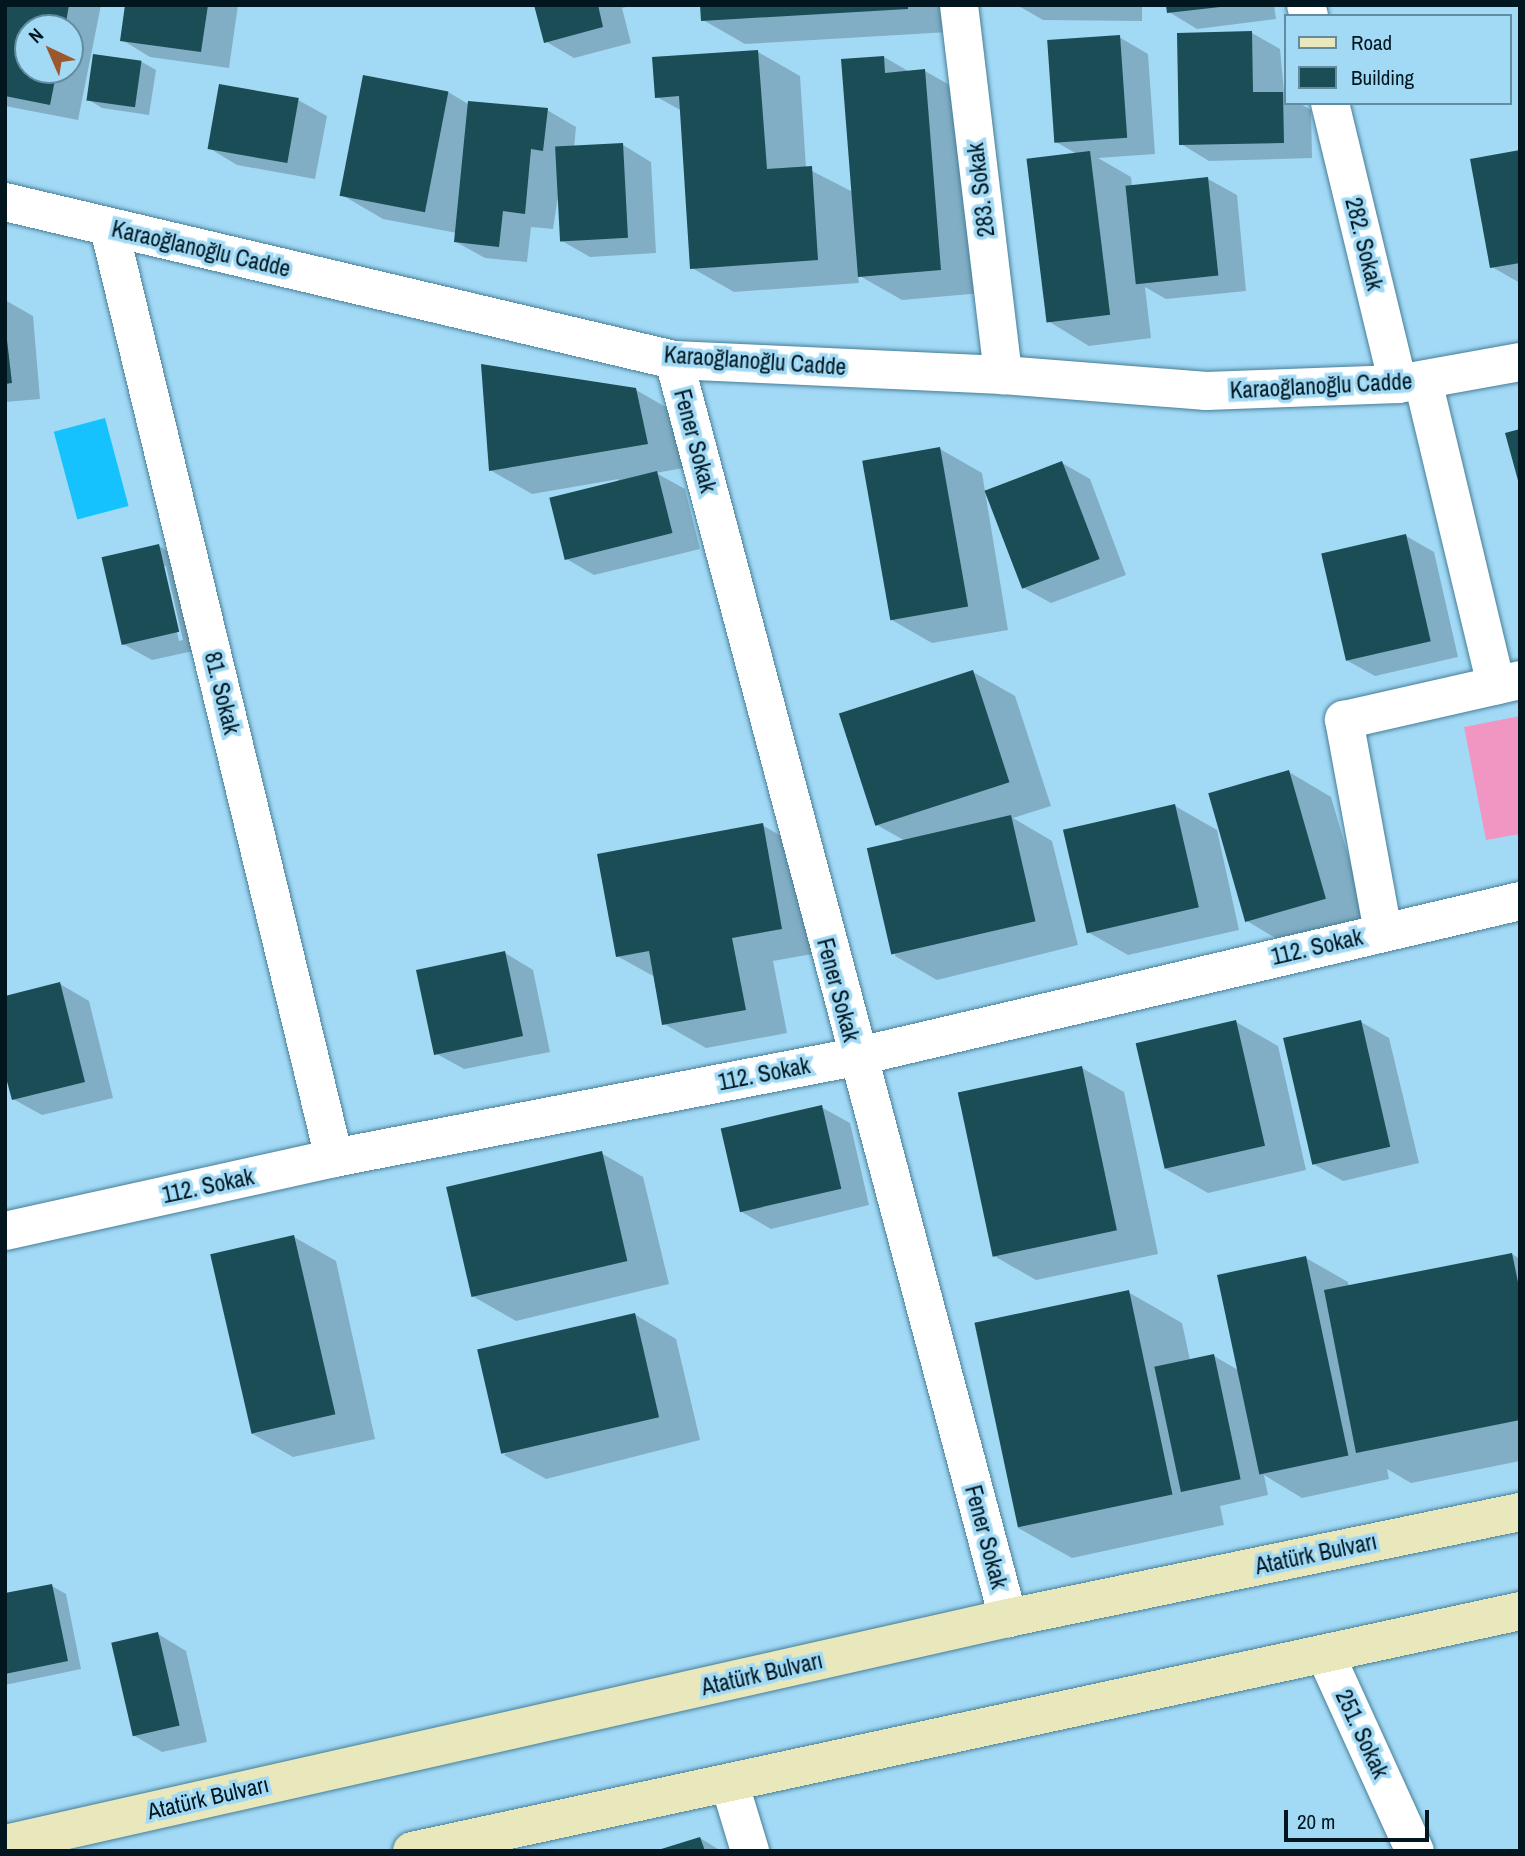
<!DOCTYPE html>
<html>
<head>
<meta charset="utf-8">
<style>
  body { margin:0 }
  #map { position:relative; width:1525px; height:1856px; overflow:hidden; background:#a2daf6; font-family:"Archivo Narrow",sans-serif }
  div>[style] { position:absolute }
  .green>* { inset:0; background:#f196c2 }
  .water>* { inset:0; background:#15c2fe; transform-origin:0 0 }
  .shadow>* { inset:0; background:#0003 }
  .building>* { inset:0; background:#1a4d55; transform-origin:0 0 }
  .roads { filter:drop-shadow(0 0 2px #487e97) drop-shadow(0 0 2px #487e97) }
  .street>* { height:38px; margin:-19px; padding:0 19px; transform-origin:19px; border-radius:19px; background:#fff }
  .secondary>* { height:38px; margin:-19px; padding:0 19px; transform-origin:19px; border-radius:19px; background:#e8e8bc }
  span { translate:-50% -50%; white-space:nowrap; text-align:center; line-height:1.15; -webkit-text-stroke:7px #a2daf6; paint-order:stroke }
  .street-label { font-size:23px; color:#01161f }
  .frame { position:absolute; inset:0; border:7px solid #01161f; pointer-events:none }
  .legend { position:absolute; left:1284px; top:14px; width:228px; height:91px; box-sizing:border-box; background:#a2daf6; border:2px solid #628ca0; margin:0; padding:9px 12px; list-style:none; font-size:21px; color:#01161f }
  .legend li { display:flex; align-items:center; gap:14px; height:35px }
  .legend b { width:35px; border:2px solid #628ca0 }
  .north { position:absolute; left:14px; top:14px; width:70px; height:70px; box-sizing:border-box; background:#a2daf6; border:2px solid #628ca0; border-radius:50%; rotate:316deg; font-size:19px; font-weight:700; line-height:28px; text-align:center; color:#01161f }
  .north::after { content:''; display:block; margin:auto; width:24px; height:32px; background:#9d572d; clip-path:polygon(50% 0,100% 100%,50% 72%,0 100%) }
  .scale { position:absolute; left:1284px; top:1810px; width:145px; height:32px; box-sizing:border-box; border:4px solid #01161f; border-top:0; padding-left:9px; font-size:21px; line-height:24px; white-space:nowrap; color:#01161f; -webkit-text-stroke:5px #a2daf6; paint-order:stroke }
</style>
</head>
<body>
<div id="map">
  <div class="green">
    <div style="clip-path:polygon(1520px 716px,1520px 834px,1486px 840px,1464px 727px)"></div>
  </div>
  <div class="water">
    <div style="left:105px;top:418px;width:91px;height:53px;rotate:75deg"></div>
  </div>
  <div class="shadow">
    <div style="clip-path:polygon(evenodd,5px 5px,101px 5px,78px 120px,5px 106px,5px 5px,28px 28px,70px 28px,70px 70px,28px 70px,28px 28px)"></div>
    <div style="clip-path:polygon(127px 5px,238px 5px,229px 68px,150px 57px,122px 40px)"></div>
    <div style="clip-path:polygon(536px 5px,634px 5px,622px 8px,631px 43px,574px 58px,545px 41px)"></div>
    <div style="clip-path:polygon(702px 5px,948px 5px,949px 32px,745px 44px,703px 20px)"></div>
    <div style="clip-path:polygon(1017px 5px,1142px 5px,1142px 21px,1043px 20px)"></div>
    <div style="clip-path:polygon(1168px 5px,1274px 5px,1276px 19px,1197px 29px,1169px 12px)"></div>
    <div style="clip-path:polygon(1252px 33px,1280px 49px,1285px 103px,1299px 103px,1311px 110px,1312px 158px,1209px 161px,1181px 144px)"></div>
    <div style="clip-path:polygon(1119px 37px,1148px 54px,1155px 154px,1098px 158px,1131px 177px,1132px 186px,1208px 179px,1237px 195px,1246px 291px,1166px 299px,1145px 287px,1151px 338px,1089px 346px,1048px 321px,1077px 154px,1056px 142px)"></div>
    <div style="clip-path:polygon(758px 52px,800px 76px,806px 168px,853px 192px,884px 57px,910px 72px,925px 71px,967px 95px,982px 293px,902px 300px,858px 275px,859px 283px,734px 292px,692px 268px,682px 111px,657px 97px)"></div>
    <div style="clip-path:polygon(95px 56px,142px 62px,156px 70px,149px 115px,102px 108px,89px 100px)"></div>
    <div style="clip-path:polygon(448px 92px,470px 105px,547px 110px,576px 127px,574px 148px,623px 145px,651px 162px,656px 253px,590px 257px,562px 241px,559px 190px,553px 229px,531px 227px,527px 262px,485px 258px,456px 242px,457px 233px,383px 219px,342px 195px)"></div>
    <div style="clip-path:polygon(298px 100px,327px 116px,315px 179px,237px 165px,209px 148px)"></div>
    <div style="clip-path:polygon(1520px 152px,1520px 283px,1492px 267px)"></div>
    <div style="clip-path:polygon(5px 300px,33px 316px,40px 399px,5px 402px)"></div>
    <div style="clip-path:polygon(636px 390px,678px 414px,689px 467px,656px 473px,685px 489px,700px 549px,594px 575px,565px 558px,619px 479px,532px 494px,490px 470px)"></div>
    <div style="clip-path:polygon(940px 449px,982px 473px,1008px 630px,932px 643px,890px 619px)"></div>
    <div style="clip-path:polygon(1062px 463px,1090px 479px,1126px 575px,1051px 603px,1022px 587px)"></div>
    <div style="clip-path:polygon(1406px 536px,1434px 552px,1458px 657px,1375px 676px,1346px 660px)"></div>
    <div style="clip-path:polygon(evenodd,159px 546px,187px 563px,207px 648px,152px 660px,123px 644px,159px 546px,162px 566px,166px 566px,183px 640px,179px 641px,162px 566px)"></div>
    <div style="clip-path:polygon(973px 672px,1015px 696px,1051px 806px,1013px 818px,1052px 841px,1078px 945px,937px 980px,895px 956px,907px 842px,877px 825px)"></div>
    <div style="clip-path:polygon(1289px 772px,1331px 797px,1368px 923px,1289px 946px,1247px 921px)"></div>
    <div style="clip-path:polygon(1175px 806px,1217px 830px,1239px 930px,1128px 955px,1086px 931px)"></div>
    <div style="clip-path:polygon(762px 825px,804px 849px,823px 952px,773px 961px,787px 1033px,706px 1048px,664px 1024px,655px 977px,617px 956px)"></div>
    <div style="clip-path:polygon(505px 953px,533px 970px,550px 1052px,464px 1069px,435px 1053px)"></div>
    <div style="clip-path:polygon(60px 984px,89px 1001px,113px 1098px,42px 1115px,13px 1099px)"></div>
    <div style="clip-path:polygon(1236px 1022px,1278px 1046px,1306px 1170px,1208px 1193px,1166px 1169px)"></div>
    <div style="clip-path:polygon(1361px 1022px,1389px 1038px,1419px 1163px,1343px 1181px,1315px 1165px)"></div>
    <div style="clip-path:polygon(1082px 1068px,1124px 1092px,1158px 1254px,1036px 1280px,994px 1256px)"></div>
    <div style="clip-path:polygon(821px 1107px,850px 1123px,869px 1205px,771px 1229px,742px 1212px)"></div>
    <div style="clip-path:polygon(601px 1153px,643px 1177px,669px 1284px,516px 1321px,474px 1297px)"></div>
    <div style="clip-path:polygon(294px 1237px,336px 1261px,375px 1439px,293px 1457px,251px 1433px)"></div>
    <div style="clip-path:polygon(1512px 1254px,1520px 1259px,1520px 1461px,1411px 1483px,1387px 1469px,1389px 1479px,1302px 1498px,1264px 1475px,1268px 1495px,1220px 1506px,1224px 1525px,1072px 1558px,1018px 1528px,1128px 1292px,1182px 1323px,1190px 1360px,1214px 1356px,1238px 1370px,1306px 1258px,1348px 1282px,1349px 1287px)"></div>
    <div style="clip-path:polygon(634px 1314px,676px 1339px,700px 1440px,546px 1479px,504px 1455px)"></div>
    <div style="clip-path:polygon(52px 1586px,66px 1594px,81px 1669px,5px 1685px,5px 1595px)"></div>
    <div style="clip-path:polygon(158px 1634px,186px 1651px,207px 1742px,162px 1752px,133px 1735px)"></div>
    <div style="clip-path:polygon(700px 1838px,721px 1851px,663px 1851px)"></div>
  </div>
  <div class="building">
    <div style="clip-path:polygon(5px 5px,69px 5px,65px 28px,28px 28px,28px 70px,57px 70px,50px 105px,5px 96px)"></div>
    <div style="clip-path:polygon(125px 5px,208px 5px,201px 52px,120px 41px)"></div>
    <div style="clip-path:polygon(534px 5px,598px 5px,603px 27px,544px 43px)"></div>
    <div style="clip-path:polygon(700px 5px,908px 5px,908px 9px,701px 21px)"></div>
    <div style="clip-path:polygon(1166px 5px,1220px 5px,1220px 7px,1167px 13px)"></div>
    <div style="clip-path:polygon(1252px 31px,1253px 92px,1283px 92px,1284px 143px,1179px 145px,1177px 33px)"></div>
    <div style="left:1120px;top:35px;width:103px;height:73px;rotate:86deg"></div>
    <div style="clip-path:polygon(758px 50px,767px 169px,812px 166px,818px 260px,690px 269px,679px 96px,655px 98px,652px 57px)"></div>
    <div style="left:93px;top:54px;width:49px;height:47px;rotate:8deg"></div>
    <div style="clip-path:polygon(884px 56px,885px 73px,925px 69px,941px 270px,858px 277px,841px 59px)"></div>
    <div style="left:363px;top:75px;width:87px;height:123px;rotate:11deg"></div>
    <div style="left:219px;top:84px;width:81px;height:66px;rotate:10deg"></div>
    <div style="clip-path:polygon(468px 101px,548px 108px,543px 151px,531px 149px,525px 214px,503px 211px,499px 247px,454px 242px)"></div>
    <div style="left:623px;top:143px;width:95px;height:68px;rotate:87deg"></div>
    <div style="clip-path:polygon(1520px 150px,1520px 263px,1490px 268px,1470px 159px)"></div>
    <div style="left:1090px;top:151px;width:165px;height:64px;rotate:83deg"></div>
    <div style="left:1208px;top:177px;width:99px;height:83px;rotate:84deg"></div>
    <div style="clip-path:polygon(5px 323px,12px 383px,5px 384px)"></div>
    <div style="clip-path:polygon(481px 364px,636px 388px,648px 444px,489px 471px)"></div>
    <div style="clip-path:polygon(1520px 429px,1520px 484px,1519px 484px,1505px 433px)"></div>
    <div style="left:940px;top:447px;width:162px;height:79px;rotate:80deg"></div>
    <div style="left:1062px;top:461px;width:105px;height:83px;rotate:69deg"></div>
    <div style="left:657px;top:471px;width:64px;height:111px;rotate:76deg"></div>
    <div style="left:1406px;top:534px;width:110px;height:87px;rotate:77deg"></div>
    <div style="left:159px;top:544px;width:90px;height:59px;rotate:77deg"></div>
    <div style="left:973px;top:670px;width:118px;height:141px;rotate:72deg"></div>
    <div style="left:1289px;top:770px;width:134px;height:84px;rotate:74deg"></div>
    <div style="left:1175px;top:804px;width:106px;height:115px;rotate:77deg"></div>
    <div style="left:1011px;top:815px;width:109px;height:148px;rotate:77deg"></div>
    <div style="clip-path:polygon(763px 823px,782px 929px,732px 938px,746px 1010px,662px 1025px,649px 951px,616px 957px,597px 854px)"></div>
    <div style="left:505px;top:951px;width:87px;height:91px;rotate:78deg"></div>
    <div style="clip-path:polygon(60px 982px,85px 1082px,12px 1100px,5px 1074px,5px 996px)"></div>
    <div style="left:1236px;top:1020px;width:129px;height:103px;rotate:77deg"></div>
    <div style="left:1361px;top:1020px;width:130px;height:80px;rotate:77deg"></div>
    <div style="left:1082px;top:1066px;width:168px;height:127px;rotate:78deg"></div>
    <div style="left:822px;top:1105px;width:86px;height:104px;rotate:77deg"></div>
    <div style="left:602px;top:1151px;width:113px;height:160px;rotate:77deg"></div>
    <div style="left:294px;top:1235px;width:184px;height:86px;rotate:77deg"></div>
    <div style="clip-path:polygon(1512px 1253px,1520px 1292px,1520px 1420px,1356px 1453px,1324px 1290px)"></div>
    <div style="left:1306px;top:1256px;width:204px;height:91px;rotate:78deg"></div>
    <div style="left:1129px;top:1290px;width:209px;height:158px;rotate:78deg"></div>
    <div style="left:635px;top:1313px;width:107px;height:162px;rotate:77deg"></div>
    <div style="left:1214px;top:1354px;width:128px;height:61px;rotate:78deg"></div>
    <div style="clip-path:polygon(52px 1584px,68px 1661px,5px 1674px,5px 1593px)"></div>
    <div style="left:158px;top:1632px;width:96px;height:48px;rotate:77deg"></div>
    <div style="clip-path:polygon(700px 1837px,705px 1851px,659px 1851px,658px 1850px)"></div>
  </div>
  <div class="roads">
    <div class="street">
      <div style="left:959px;top:5px;width:373px;rotate:83.2deg"></div>
      <div style="left:1306px;top:5px;width:11px;rotate:75deg"></div>
      <div style="left:1330px;top:103px;width:289px;rotate:76.4deg"></div>
      <div style="left:5px;top:202px;width:687px;rotate:13.29deg"></div>
      <div style="left:674px;top:360px;width:329px;rotate:2.6deg"></div>
      <div style="left:1003px;top:375px;width:204px;rotate:4.5deg"></div>
      <div style="left:1206px;top:391px;width:192px;rotate:-2.1deg"></div>
      <div style="left:1398px;top:384px;width:124px;rotate:-10.2deg"></div>
      <div style="left:109px;top:228px;width:957px;rotate:76.4deg"></div>
      <div style="left:674px;top:360px;width:1302px;rotate:75.13deg"></div>
      <div style="left:1423px;top:381px;width:313px;rotate:76.5deg"></div>
      <div style="left:1383px;top:932px;width:216px;rotate:-100.4deg"></div>
      <div style="left:1344px;top:720px;width:180px;rotate:-12.8deg"></div>
      <div style="left:5px;top:1231px;width:337px;rotate:-12.5deg"></div>
      <div style="left:334px;top:1158px;width:531px;rotate:-10.97deg"></div>
      <div style="left:855px;top:1057px;width:683px;rotate:-13.2deg"></div>
      <div style="left:1326px;top:1656px;width:214px;rotate:65.5deg"></div>
      <div style="left:730px;top:1785px;width:69px;rotate:73.1deg"></div>
    </div>
    <div class="secondary">
      <div style="left:5px;top:1844px;width:1028px;rotate:-12.7deg"></div>
      <div style="left:1008px;top:1618px;width:523px;rotate:-11.7deg"></div>
      <div style="left:412px;top:1851px;width:1134px;rotate:-12.22deg"></div>
    </div>
  </div>
  <div class="street-label">
    <span style="left:981px;top:190px;rotate:-97deg">283. Sokak</span>
    <span style="left:1364px;top:244px;rotate:76deg">282. Sokak</span>
    <span style="left:201px;top:249px;rotate:13deg">Karaoğlanoğlu Cadde</span>
    <span style="left:755px;top:361px;rotate:4deg">Karaoğlanoğlu Cadde</span>
    <span style="left:1321px;top:386px;rotate:-3deg">Karaoğlanoğlu Cadde</span>
    <span style="left:695px;top:441px;rotate:75deg">Fener Sokak</span>
    <span style="left:222px;top:693px;rotate:76deg">81. Sokak</span>
    <span style="left:1317px;top:947px;rotate:-13deg">112. Sokak</span>
    <span style="left:838px;top:990px;rotate:75deg">Fener Sokak</span>
    <span style="left:764px;top:1074px;rotate:-11deg">112. Sokak</span>
    <span style="left:208px;top:1186px;rotate:-12deg">112. Sokak</span>
    <span style="left:986px;top:1537px;rotate:75deg">Fener Sokak</span>
    <span style="left:1316px;top:1554px;rotate:-12deg">Atatürk Bulvarı</span>
    <span style="left:762px;top:1674px;rotate:-13deg">Atatürk Bulvarı</span>
    <span style="left:1362px;top:1734px;rotate:65deg">251. Sokak</span>
    <span style="left:208px;top:1798px;rotate:-13deg">Atatürk Bulvarı</span>
  </div>
  <div class="frame"></div>
  <ul class="legend">
  <li><b style="height:9px;background:#e8e8bc"></b>Road</li>
  <li><b style="height:19px;background:#1a4d55"></b>Building</li>
  </ul>
  <div class="north">N</div>
  <div class="scale">20 m</div>
</div>
</body>
</html>
